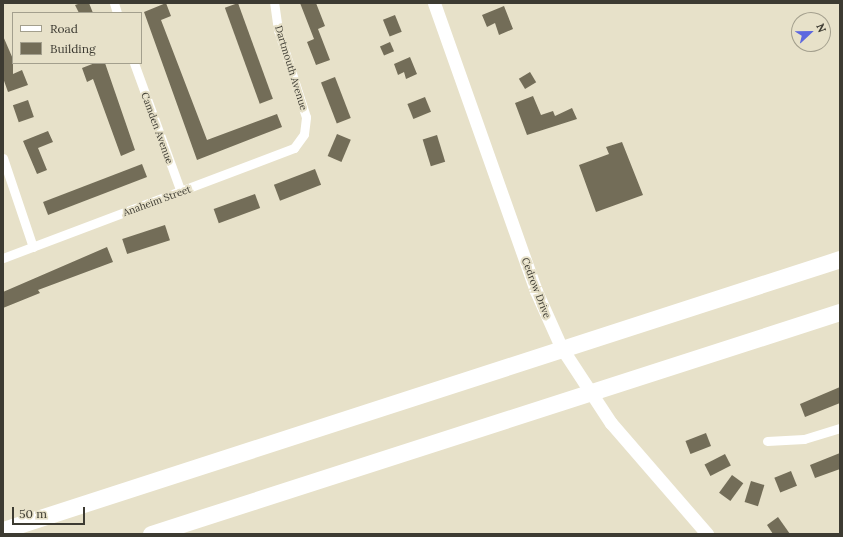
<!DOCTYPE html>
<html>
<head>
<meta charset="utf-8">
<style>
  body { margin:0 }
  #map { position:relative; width:843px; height:537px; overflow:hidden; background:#e7e1c9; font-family:Lora,serif }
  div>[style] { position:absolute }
  .building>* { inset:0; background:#736d58; transform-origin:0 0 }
  .street>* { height:9px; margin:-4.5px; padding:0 4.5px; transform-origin:4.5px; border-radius:4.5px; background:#fff }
  .secondary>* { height:13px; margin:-6.5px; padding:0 6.5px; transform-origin:6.5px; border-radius:6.5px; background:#fff }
  .highway>* { height:17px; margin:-8.5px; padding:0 8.5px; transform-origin:8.5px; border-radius:8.5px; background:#fff }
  span { translate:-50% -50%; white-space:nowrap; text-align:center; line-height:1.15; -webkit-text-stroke:4px #e7e1c9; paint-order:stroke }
  .street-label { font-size:10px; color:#3d3b32 }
  .frame { position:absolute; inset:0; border:4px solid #3d3b32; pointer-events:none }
  .legend { position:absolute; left:12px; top:12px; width:130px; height:52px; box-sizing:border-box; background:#e7e1c9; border:1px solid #a39f8d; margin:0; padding:5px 7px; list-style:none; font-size:12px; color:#3d3b32 }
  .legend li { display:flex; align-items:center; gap:8px; height:20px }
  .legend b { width:20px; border:1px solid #a39f8d }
  .north { position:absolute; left:791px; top:12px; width:40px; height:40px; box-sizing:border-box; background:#e7e1c9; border:1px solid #a39f8d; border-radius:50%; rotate:68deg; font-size:11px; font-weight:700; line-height:16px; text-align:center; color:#3d3b32 }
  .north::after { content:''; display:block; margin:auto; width:14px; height:18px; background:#5c67df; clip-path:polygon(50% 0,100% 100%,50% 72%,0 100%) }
  .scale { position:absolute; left:12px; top:507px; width:73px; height:18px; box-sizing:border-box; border:2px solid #3d3b32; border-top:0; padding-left:5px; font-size:12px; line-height:14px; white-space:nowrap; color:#3d3b32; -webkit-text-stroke:3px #e7e1c9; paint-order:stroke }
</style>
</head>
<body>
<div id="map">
  <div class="building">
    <div style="clip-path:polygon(81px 3px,89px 3px,93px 13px,79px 13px,75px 5px)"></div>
    <div style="clip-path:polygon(166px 3px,171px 16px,161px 20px,207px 140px,277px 114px,282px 127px,197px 160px,144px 12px)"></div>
    <div style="left:238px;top:3px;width:102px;height:14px;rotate:70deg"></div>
    <div style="clip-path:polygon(300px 3px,316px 3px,325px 26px,318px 29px,330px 60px,316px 65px,307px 42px,314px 39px)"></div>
    <div style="clip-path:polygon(504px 6px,513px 29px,499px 35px,495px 23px,487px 27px,482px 15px)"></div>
    <div style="left:395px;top:15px;width:18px;height:13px;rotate:68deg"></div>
    <div style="clip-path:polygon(3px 36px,13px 59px,13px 74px,22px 70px,28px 85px,8px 92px,3px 78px)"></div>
    <div style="left:390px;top:42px;width:10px;height:11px;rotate:66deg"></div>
    <div style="clip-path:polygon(410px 57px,417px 74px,406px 79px,404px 72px,398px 75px,394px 64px)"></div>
    <div style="clip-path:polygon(95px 63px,105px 63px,135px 150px,121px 156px,93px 79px,87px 82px,82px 68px)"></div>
    <div style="left:530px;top:72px;width:12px;height:13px;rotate:59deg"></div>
    <div style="left:335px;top:77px;width:44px;height:15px;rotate:69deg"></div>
    <div style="clip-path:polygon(533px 96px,541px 115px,553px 111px,555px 116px,572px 108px,577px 119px,527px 135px,515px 103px)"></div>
    <div style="left:425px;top:97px;width:16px;height:19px;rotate:68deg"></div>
    <div style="left:28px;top:100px;width:18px;height:16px;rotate:71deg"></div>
    <div style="clip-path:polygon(48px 131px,53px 142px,38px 148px,47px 170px,37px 174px,23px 141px)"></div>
    <div style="left:337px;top:134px;width:15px;height:24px;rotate:23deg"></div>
    <div style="left:437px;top:135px;width:28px;height:15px;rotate:73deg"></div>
    <div style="clip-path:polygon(622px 142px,643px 195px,596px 212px,579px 165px,609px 154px,606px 147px)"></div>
    <div style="left:142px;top:164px;width:14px;height:106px;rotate:69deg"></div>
    <div style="left:315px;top:169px;width:17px;height:44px;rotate:69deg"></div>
    <div style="left:255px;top:194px;width:15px;height:44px;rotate:70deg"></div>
    <div style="left:165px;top:225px;width:16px;height:45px;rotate:72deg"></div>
    <div style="clip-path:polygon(107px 247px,113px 262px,38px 290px,40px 293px,3px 308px,3px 292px)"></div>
    <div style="clip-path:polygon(840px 387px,840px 403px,805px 417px,800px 404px)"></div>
    <div style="left:706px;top:433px;width:14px;height:22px;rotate:69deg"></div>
    <div style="clip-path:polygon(840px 453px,840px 469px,815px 478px,810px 465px)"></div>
    <div style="left:725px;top:454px;width:13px;height:23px;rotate:63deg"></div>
    <div style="left:791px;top:471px;width:16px;height:18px;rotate:68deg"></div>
    <div style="left:732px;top:475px;width:14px;height:22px;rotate:36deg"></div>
    <div style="left:751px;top:481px;width:14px;height:22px;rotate:17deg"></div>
    <div style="clip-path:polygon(778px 517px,790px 534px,773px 534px,767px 525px)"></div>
  </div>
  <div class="street">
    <div style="left:114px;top:3px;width:10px;rotate:73deg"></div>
    <div style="left:134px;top:63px;width:137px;rotate:70deg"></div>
    <div style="left:3px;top:158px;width:94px;rotate:71.4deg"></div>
    <div style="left:3px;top:258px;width:311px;rotate:-20.7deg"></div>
    <div style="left:294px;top:148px;width:17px;rotate:-54deg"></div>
    <div style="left:304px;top:134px;width:17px;rotate:-83deg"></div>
    <div style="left:306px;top:117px;width:91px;rotate:-107.8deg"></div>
    <div style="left:278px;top:30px;width:27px;rotate:-98deg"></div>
    <div style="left:767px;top:441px;width:37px;rotate:-3deg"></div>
    <div style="left:804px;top:439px;width:38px;rotate:-17deg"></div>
  </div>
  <div class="secondary">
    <div style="left:434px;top:3px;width:306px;rotate:70.5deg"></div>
    <div style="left:536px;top:291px;width:61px;rotate:65.9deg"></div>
    <div style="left:561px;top:347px;width:91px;rotate:56.7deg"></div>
    <div style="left:611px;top:423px;width:147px;rotate:49.1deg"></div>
  </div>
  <div class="highway">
    <div style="left:3px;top:530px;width:880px;rotate:-17.94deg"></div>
    <div style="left:151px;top:534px;width:724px;rotate:-17.86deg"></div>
  </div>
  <div class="street-label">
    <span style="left:291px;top:68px;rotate:73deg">Dartmouth Avenue</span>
    <span style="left:157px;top:128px;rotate:70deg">Camden Avenue</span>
    <span style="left:157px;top:201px;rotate:-20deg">Anaheim Street</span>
    <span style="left:536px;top:288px;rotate:69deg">Cedrow Drive</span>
  </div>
  <div class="frame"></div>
  <ul class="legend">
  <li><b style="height:5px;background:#fff"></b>Road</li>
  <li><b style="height:11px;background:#736d58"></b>Building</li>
  </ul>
  <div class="north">N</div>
  <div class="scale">50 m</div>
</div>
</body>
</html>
